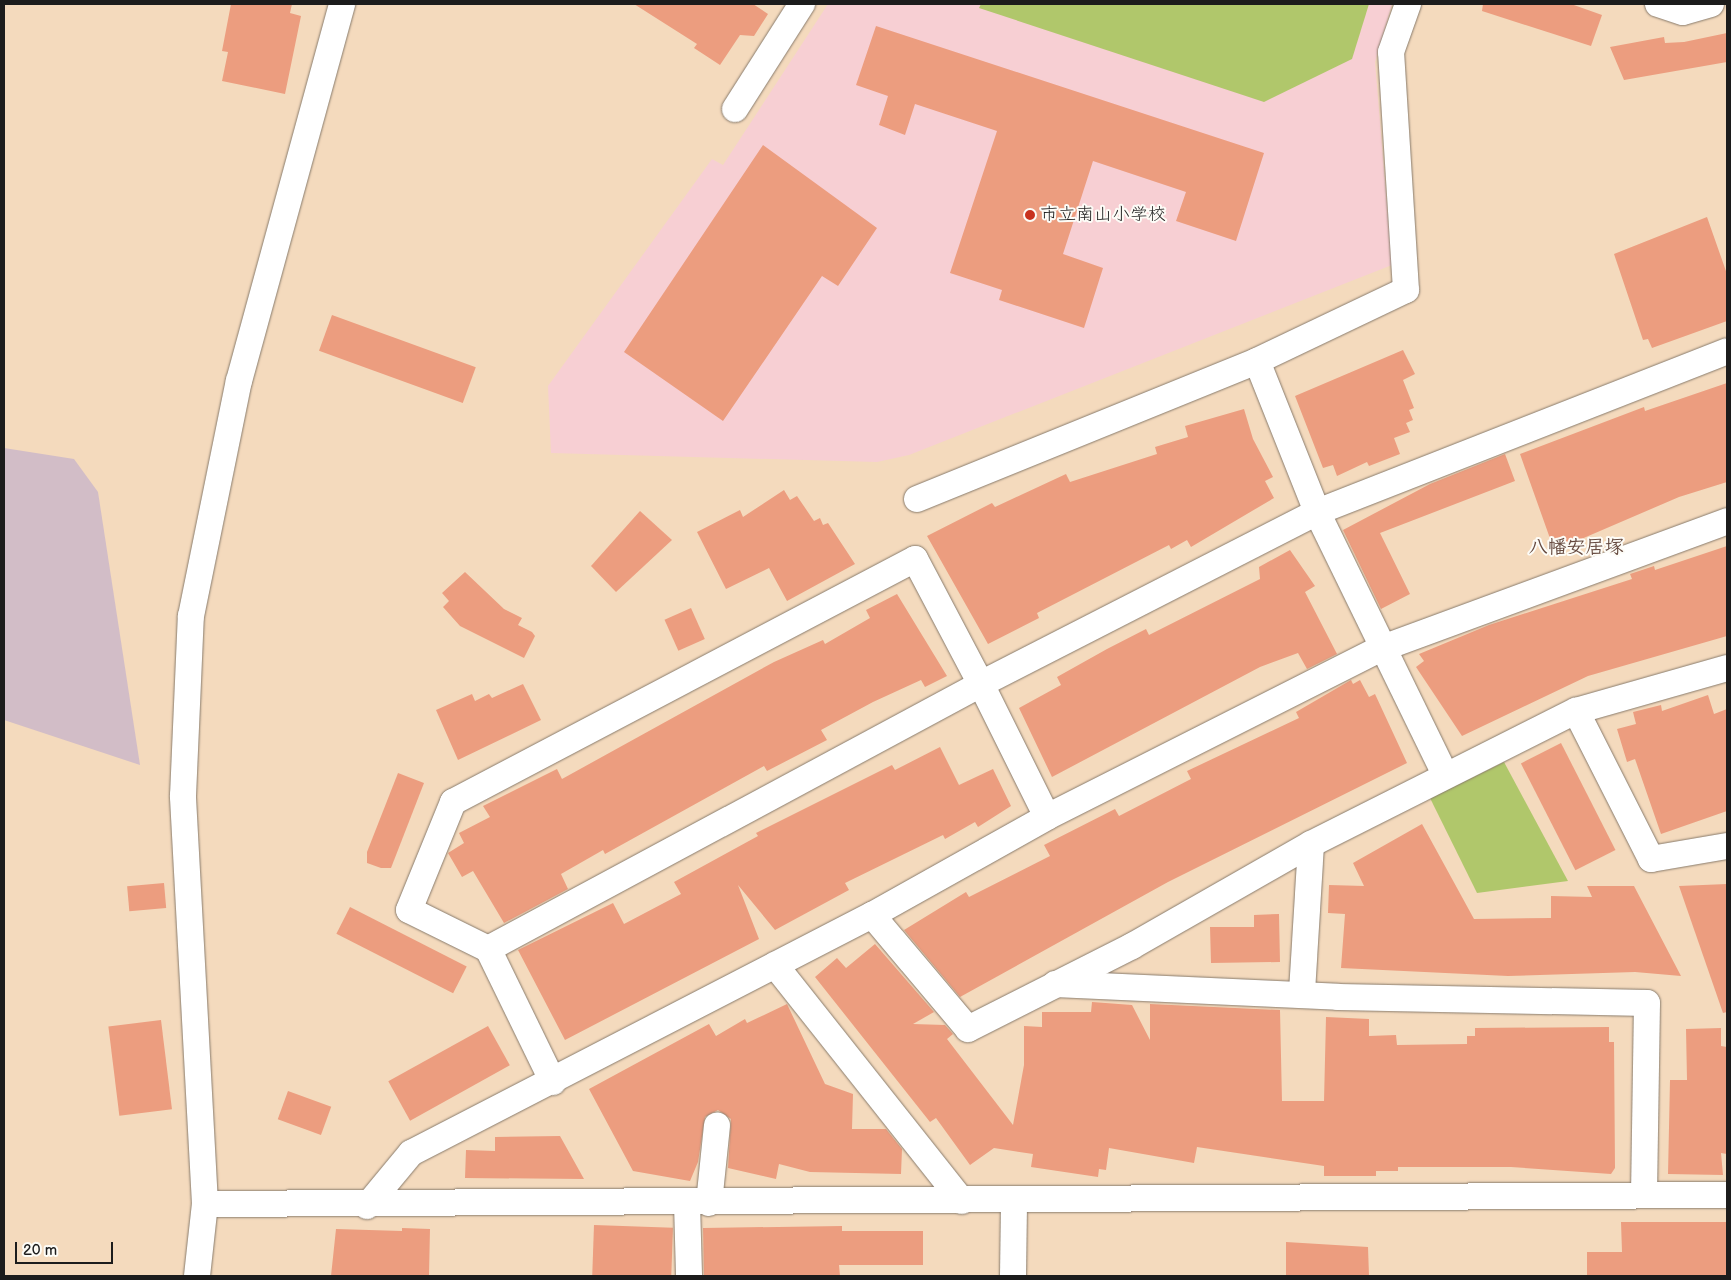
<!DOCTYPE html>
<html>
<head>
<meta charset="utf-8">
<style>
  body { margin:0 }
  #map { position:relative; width:1731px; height:1280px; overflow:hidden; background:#f4dabd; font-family:"Balsamiq Sans","Klee One",sans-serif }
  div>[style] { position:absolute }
  .built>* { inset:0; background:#f7cfd3 }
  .industrial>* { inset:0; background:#d2bdc7 }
  .green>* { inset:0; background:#b0c76b }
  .building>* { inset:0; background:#ec9d7f; transform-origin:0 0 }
  .roads { filter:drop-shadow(0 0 1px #887b6c) drop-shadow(0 0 1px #887b6c) }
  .street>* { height:26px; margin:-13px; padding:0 13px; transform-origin:13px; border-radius:13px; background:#fff }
  .dots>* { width:14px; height:14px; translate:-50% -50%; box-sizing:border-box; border:2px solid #fdfcf7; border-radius:50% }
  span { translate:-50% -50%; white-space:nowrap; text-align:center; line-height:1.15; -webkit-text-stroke:4px #fdfcf7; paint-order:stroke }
  .poi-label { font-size:18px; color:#1c1c1c }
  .left { translate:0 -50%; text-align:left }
  .neighbourhood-label { font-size:19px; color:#65493f; font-weight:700 }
  .frame { position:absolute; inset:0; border:5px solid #1c1c1c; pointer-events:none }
  .scale { position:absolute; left:15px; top:1242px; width:98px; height:22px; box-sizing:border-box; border:2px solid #1c1c1c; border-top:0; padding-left:6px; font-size:15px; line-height:18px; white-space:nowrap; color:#1c1c1c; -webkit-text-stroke:4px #fdfcf7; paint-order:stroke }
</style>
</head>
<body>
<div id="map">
  <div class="built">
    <div style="clip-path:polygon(828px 4px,1392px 4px,1375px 62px,1392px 265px,909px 455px,877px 462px,551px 453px,548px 386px,712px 159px,723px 165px)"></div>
  </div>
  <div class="industrial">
    <div style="clip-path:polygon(4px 448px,74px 459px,98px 492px,140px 765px,4px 720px)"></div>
  </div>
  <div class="green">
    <div style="clip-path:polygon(981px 4px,1369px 4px,1352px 59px,1264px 102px,979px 8px)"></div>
    <div style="clip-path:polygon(1504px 762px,1568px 881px,1477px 893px,1430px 798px)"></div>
  </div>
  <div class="building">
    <div style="clip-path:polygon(231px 4px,292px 4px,290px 13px,301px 16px,285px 94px,222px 81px,228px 52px,222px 51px)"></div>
    <div style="clip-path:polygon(634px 4px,753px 4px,768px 14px,754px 36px,740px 35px,720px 65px,694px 48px,697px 44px)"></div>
    <div style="clip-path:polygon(1483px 4px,1571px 4px,1602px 15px,1591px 46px,1482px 11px)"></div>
    <div style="clip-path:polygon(876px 26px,1264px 153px,1236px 241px,1176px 221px,1186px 192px,1093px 161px,1063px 254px,1103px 268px,1084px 328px,999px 300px,1002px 290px,950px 273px,997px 131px,915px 104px,905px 135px,879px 125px,888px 96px,856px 85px)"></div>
    <div style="clip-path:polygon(1727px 33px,1727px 62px,1624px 80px,1610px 47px,1664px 37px,1665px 43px,1684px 42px)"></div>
    <div style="clip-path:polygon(763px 145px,877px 228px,838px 286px,822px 276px,723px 421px,624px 352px)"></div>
    <div style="clip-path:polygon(1707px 217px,1727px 274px,1727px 321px,1652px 348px,1648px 339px,1643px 340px,1614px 254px)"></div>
    <div style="left:332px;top:315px;width:153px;height:38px;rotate:20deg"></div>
    <div style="clip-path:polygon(1403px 350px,1415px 374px,1403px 380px,1414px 408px,1409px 410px,1413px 420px,1406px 423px,1410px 432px,1394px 438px,1400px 454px,1369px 466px,1367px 462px,1337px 476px,1333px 465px,1323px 468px,1295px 396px)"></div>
    <div style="clip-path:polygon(1727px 383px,1727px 482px,1679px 497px,1579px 540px,1552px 544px,1520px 454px,1644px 407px,1645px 411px)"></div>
    <div style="clip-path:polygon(1244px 409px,1253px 439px,1273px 477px,1265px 481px,1274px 498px,1191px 547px,1187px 540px,1171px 549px,1169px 545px,1037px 613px,1039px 618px,988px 644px,927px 536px,992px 503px,995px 507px,1066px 474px,1070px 482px,1157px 454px,1155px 447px,1188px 437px,1185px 426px)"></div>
    <div style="clip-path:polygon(1505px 454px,1515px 481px,1380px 533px,1410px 594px,1381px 609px,1343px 530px,1430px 484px)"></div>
    <div style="clip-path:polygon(784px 490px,790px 500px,797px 496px,814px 521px,820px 518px,823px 525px,828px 523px,855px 564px,787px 601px,769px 568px,726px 589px,697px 532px,740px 510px,743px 517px)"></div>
    <div style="clip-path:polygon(640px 511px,672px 540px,616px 592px,591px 566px)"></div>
    <div style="clip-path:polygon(1727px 546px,1727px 636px,1588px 676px,1462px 736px,1416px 667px,1424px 661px,1419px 654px,1489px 625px,1632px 579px,1630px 574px,1654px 566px,1655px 570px)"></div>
    <div style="clip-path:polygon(1290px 550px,1315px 586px,1305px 592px,1337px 654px,1307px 669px,1298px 653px,1260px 667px,1052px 777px,1019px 708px,1061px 685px,1057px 677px,1107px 649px,1146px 629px,1149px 635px,1260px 579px,1259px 567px)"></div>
    <div style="clip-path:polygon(465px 572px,504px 609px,522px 618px,518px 625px,532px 632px,535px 636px,524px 658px,460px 626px,443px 607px,449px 601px,442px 593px)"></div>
    <div style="clip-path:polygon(897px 594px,947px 676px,925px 687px,921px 680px,873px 702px,821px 730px,827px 740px,767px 771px,764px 766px,605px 854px,603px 850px,561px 874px,568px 889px,504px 923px,473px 871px,462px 877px,448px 853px,464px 843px,459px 833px,490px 817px,483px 806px,557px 769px,562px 779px,774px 662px,823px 640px,825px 644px,870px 618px,866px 610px)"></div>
    <div style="left:691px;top:608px;width:34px;height:29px;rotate:66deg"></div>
    <div style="clip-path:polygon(1351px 680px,1353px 684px,1360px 680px,1369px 697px,1375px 694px,1407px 763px,1168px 882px,960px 997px,904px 930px,966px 892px,969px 897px,1050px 856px,1044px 845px,1115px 809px,1119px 816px,1191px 779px,1187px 771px,1299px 718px,1296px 712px)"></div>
    <div style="clip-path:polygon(523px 684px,541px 720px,458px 760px,436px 710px,472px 694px,475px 701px,489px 694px,492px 698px)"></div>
    <div style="clip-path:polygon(1708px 695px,1714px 714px,1727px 709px,1727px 811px,1661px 834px,1635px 759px,1627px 762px,1617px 729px,1636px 724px,1633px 712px,1661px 705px,1662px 711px)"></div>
    <div style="left:1561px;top:743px;width:120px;height:45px;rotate:63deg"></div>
    <div style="clip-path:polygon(940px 747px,959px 785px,993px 769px,1011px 806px,978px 827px,975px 822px,945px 839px,943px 835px,845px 883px,849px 890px,775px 930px,738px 885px,759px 939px,565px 1040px,518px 950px,613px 903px,624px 924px,681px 894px,674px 882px,758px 836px,756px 833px,892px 765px,895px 770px)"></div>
    <div style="clip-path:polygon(398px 773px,424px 783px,391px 868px,381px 868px,367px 863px,367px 852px)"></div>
    <div style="clip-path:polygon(1422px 824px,1474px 919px,1551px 918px,1551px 896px,1592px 897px,1587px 886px,1634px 886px,1681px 976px,1635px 972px,1508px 976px,1341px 968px,1345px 914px,1328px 913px,1329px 885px,1364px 886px,1353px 863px)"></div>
    <div style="left:164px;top:883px;width:25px;height:37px;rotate:85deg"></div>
    <div style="clip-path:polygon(1727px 884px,1727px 1012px,1723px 1013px,1679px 886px)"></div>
    <div style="left:350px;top:907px;width:131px;height:30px;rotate:27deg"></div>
    <div style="clip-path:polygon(1279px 914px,1280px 962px,1211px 963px,1210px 927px,1254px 927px,1254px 915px)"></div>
    <div style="clip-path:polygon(875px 944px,934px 1012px,913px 1024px,945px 1025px,953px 1034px,947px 1039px,1013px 1125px,1024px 1065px,1024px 1026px,1042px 1027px,1042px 1012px,1091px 1012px,1092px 1002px,1132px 1005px,1150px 1040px,1150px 1004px,1280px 1010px,1282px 1101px,1324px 1101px,1326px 1017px,1369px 1019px,1369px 1036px,1396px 1035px,1397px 1045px,1467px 1044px,1467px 1036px,1475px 1036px,1475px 1028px,1609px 1027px,1609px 1042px,1614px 1042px,1615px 1168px,1611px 1174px,1511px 1167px,1398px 1167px,1398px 1171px,1376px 1171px,1376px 1176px,1324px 1176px,1324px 1166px,1197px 1147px,1194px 1163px,1109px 1148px,1106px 1170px,1099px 1169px,1098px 1177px,1031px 1167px,1033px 1154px,994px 1148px,970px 1165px,936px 1118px,930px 1122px,815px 977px,837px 958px,846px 968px)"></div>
    <div style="clip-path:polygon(787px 1004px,825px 1084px,853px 1094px,852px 1129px,886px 1129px,902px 1149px,901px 1174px,810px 1172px,779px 1164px,776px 1179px,728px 1168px,731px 1119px,718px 1110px,705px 1117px,698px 1162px,690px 1181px,633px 1171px,589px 1089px,709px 1024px,716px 1036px,745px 1019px,747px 1023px)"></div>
    <div style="left:161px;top:1020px;width:90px;height:53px;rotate:83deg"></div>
    <div style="left:488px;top:1026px;width:45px;height:114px;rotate:61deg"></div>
    <div style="clip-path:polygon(1721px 1028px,1721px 1046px,1727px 1047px,1727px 1154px,1721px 1153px,1723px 1175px,1668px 1174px,1670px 1080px,1687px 1080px,1686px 1029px)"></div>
    <div style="left:288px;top:1091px;width:46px;height:30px;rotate:20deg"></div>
    <div style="clip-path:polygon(560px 1136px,584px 1179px,465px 1178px,466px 1150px,495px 1151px,495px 1137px)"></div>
    <div style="clip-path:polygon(1621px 1222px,1727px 1222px,1727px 1276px,1587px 1276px,1587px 1252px,1622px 1252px)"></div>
    <div style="left:594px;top:1225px;width:79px;height:51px;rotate:2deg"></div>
    <div style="clip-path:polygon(842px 1226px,842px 1231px,923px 1231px,923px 1265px,839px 1265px,840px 1276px,704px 1276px,703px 1228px)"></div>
    <div style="clip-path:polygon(402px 1228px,430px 1229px,429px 1276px,331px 1276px,336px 1229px,402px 1231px)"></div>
    <div style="clip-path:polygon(1286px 1242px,1368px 1247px,1369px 1276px,1286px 1276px)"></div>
  </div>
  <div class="roads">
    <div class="street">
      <div style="left:1658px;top:4px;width:26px;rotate:18deg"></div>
      <div style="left:1683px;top:12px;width:29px;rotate:-16deg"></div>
      <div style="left:735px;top:109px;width:125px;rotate:-57.5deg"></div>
      <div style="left:1257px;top:361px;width:162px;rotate:68.3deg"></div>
      <div style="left:1317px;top:512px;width:292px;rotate:64deg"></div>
      <div style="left:917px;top:499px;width:367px;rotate:-22.1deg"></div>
      <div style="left:1257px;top:361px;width:165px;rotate:-25.5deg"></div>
      <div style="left:1406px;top:290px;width:238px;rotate:-93.6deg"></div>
      <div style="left:1391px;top:52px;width:51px;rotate:-70.5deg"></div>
      <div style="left:1576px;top:711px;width:166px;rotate:63.1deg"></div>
      <div style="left:1651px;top:859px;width:77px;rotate:-9.7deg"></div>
      <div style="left:872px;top:915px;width:201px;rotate:-29.2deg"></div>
      <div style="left:1047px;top:817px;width:373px;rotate:-26.8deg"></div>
      <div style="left:1380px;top:649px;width:370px;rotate:-20.2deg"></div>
      <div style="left:488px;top:949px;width:560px;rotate:-28.26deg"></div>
      <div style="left:981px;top:684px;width:148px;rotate:63.6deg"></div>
      <div style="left:775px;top:965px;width:301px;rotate:51.6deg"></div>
      <div style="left:1055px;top:984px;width:283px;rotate:2.6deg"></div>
      <div style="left:1338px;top:997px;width:309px;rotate:1.1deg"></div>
      <div style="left:1647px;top:1003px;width:191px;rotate:90.9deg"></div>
      <div style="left:1302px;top:992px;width:148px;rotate:-86.5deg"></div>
      <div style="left:553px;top:1082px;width:148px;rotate:-116deg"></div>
      <div style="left:488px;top:949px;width:88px;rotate:-153.7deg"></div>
      <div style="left:409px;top:910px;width:117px;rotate:-67.8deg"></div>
      <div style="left:453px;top:802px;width:522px;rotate:-27.74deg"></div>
      <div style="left:915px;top:559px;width:141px;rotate:62.2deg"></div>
      <div style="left:981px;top:684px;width:377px;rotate:-27.1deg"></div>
      <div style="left:1317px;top:512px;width:440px;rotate:-21.4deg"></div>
      <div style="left:687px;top:1203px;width:73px;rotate:88.4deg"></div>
      <div style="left:709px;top:1203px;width:78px;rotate:-84.1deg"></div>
      <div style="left:205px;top:1204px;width:1522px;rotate:-0.34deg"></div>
      <div style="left:367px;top:1206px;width:69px;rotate:-50.3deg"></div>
      <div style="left:411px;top:1153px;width:519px;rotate:-27.31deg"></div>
      <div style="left:872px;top:915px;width:149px;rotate:49.9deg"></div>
      <div style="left:968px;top:1029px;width:184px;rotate:-26.8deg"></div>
      <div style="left:1132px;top:946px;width:206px;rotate:-29.7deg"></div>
      <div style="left:1311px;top:844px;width:297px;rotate:-26.7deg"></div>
      <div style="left:1576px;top:711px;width:157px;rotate:-15.9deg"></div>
      <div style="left:197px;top:1276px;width:72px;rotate:-83.7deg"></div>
      <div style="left:205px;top:1204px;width:409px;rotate:-93.1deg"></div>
      <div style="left:183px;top:796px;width:180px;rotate:-87.5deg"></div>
      <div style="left:191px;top:616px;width:240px;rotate:-78.5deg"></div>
      <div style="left:239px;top:381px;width:391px;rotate:-74.7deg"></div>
      <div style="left:1013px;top:1276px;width:75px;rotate:-89.2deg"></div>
    </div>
  </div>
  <div class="dots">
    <div style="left:1030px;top:215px;background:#c8321e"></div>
  </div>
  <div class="poi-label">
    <span class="left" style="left:1040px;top:215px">市立南山小学校</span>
  </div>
  <div class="neighbourhood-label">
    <span style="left:1576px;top:548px">八幡安居塚</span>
  </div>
  <div class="frame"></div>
  <div class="scale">20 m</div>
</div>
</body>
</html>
